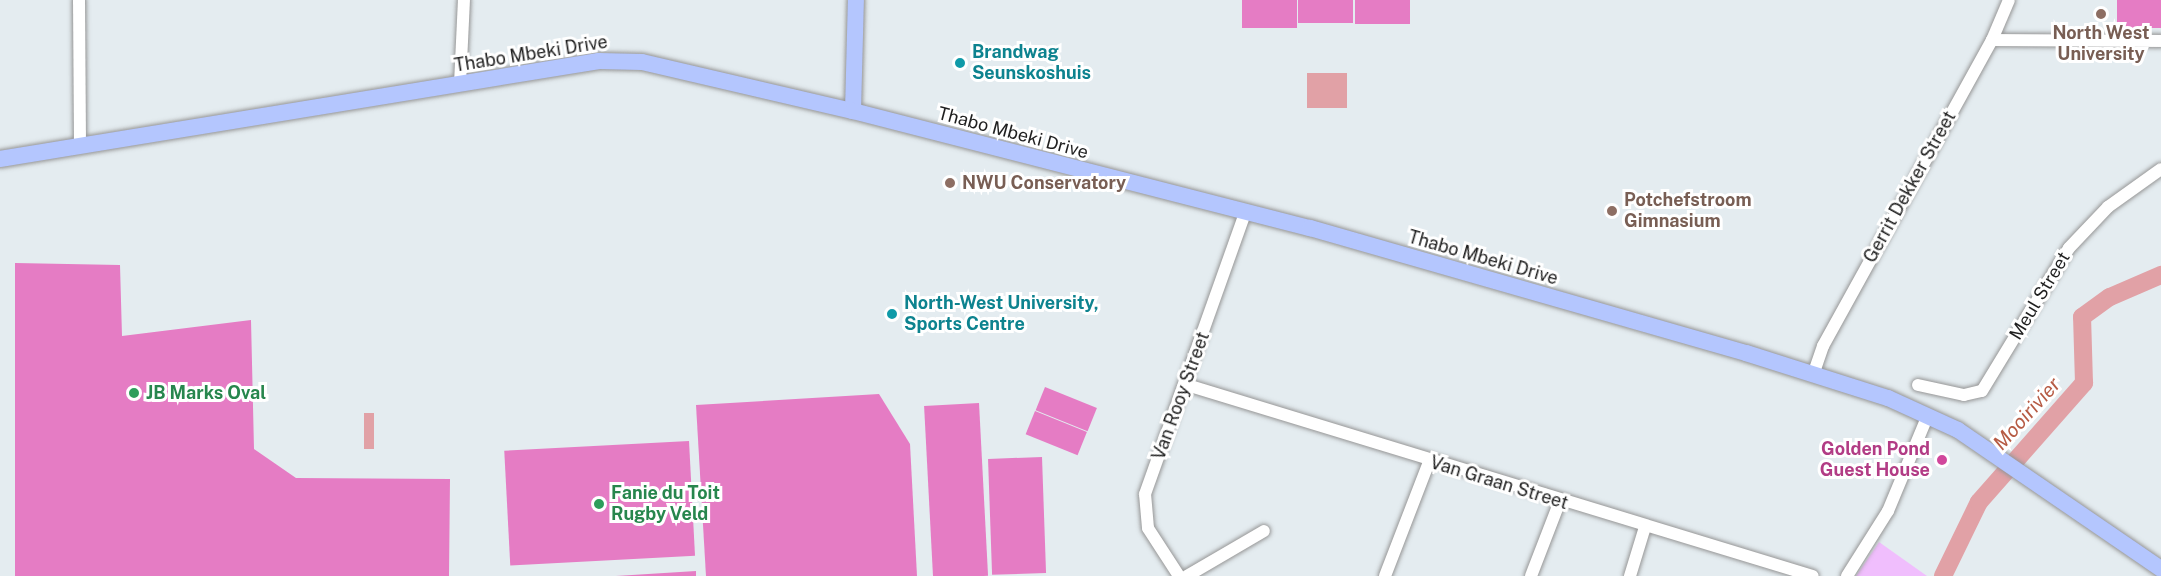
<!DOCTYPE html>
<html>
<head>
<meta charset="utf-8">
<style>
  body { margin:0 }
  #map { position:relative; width:2161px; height:576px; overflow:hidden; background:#e4ecf0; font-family:"Public Sans",sans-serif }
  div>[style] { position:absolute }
  .park>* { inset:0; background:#f0befd }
  .pitch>* { inset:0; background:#e57cc4; transform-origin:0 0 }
  .water>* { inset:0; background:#e1a1a6; transform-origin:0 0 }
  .river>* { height:18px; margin:-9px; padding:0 9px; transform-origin:9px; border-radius:9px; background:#e1a1a6 }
  .roads { filter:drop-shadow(0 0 2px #969696) drop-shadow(0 0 2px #969696) }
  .street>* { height:12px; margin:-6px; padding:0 6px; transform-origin:6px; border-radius:6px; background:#fff }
  .secondary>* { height:16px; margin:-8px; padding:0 8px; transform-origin:8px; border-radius:8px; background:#b4c6fe }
  .dots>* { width:16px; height:16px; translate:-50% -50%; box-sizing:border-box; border:3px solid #fff; border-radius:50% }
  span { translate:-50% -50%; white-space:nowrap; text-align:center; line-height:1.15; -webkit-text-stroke:6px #fff; paint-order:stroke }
  .education-label { font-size:18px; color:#785e54; font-weight:700 }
  .left { translate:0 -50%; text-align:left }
  .culture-label { font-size:18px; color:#0d838f; font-weight:700 }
  .street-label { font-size:18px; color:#1f1f1f }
  .leisure-label { font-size:18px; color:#27864d; font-weight:700 }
  .hotel-label { font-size:18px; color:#b23c85; font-weight:700 }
  .right { translate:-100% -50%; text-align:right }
  .water-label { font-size:20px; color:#b65b44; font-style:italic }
</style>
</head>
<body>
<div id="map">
  <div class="park">
    <div style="clip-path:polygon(1879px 542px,1927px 576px,1856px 576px)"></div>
  </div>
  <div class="pitch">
    <div style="left:1242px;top:0;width:55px;height:28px"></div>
    <div style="left:1298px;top:0;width:55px;height:23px"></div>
    <div style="left:1355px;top:0;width:55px;height:24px"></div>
    <div style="left:2117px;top:0;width:44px;height:28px"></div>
    <div style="clip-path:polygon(15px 263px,120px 265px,122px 336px,251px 320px,254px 449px,296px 478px,450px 479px,449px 576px,15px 576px)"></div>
    <div style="left:1045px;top:387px;width:56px;height:25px;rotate:22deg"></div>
    <div style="clip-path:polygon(879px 394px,910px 444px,917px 576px,706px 576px,696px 405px)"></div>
    <div style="left:979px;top:403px;width:173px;height:55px;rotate:87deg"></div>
    <div style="left:1035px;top:411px;width:56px;height:25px;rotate:22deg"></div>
    <div style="left:689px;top:441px;width:115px;height:185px;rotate:87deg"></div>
    <div style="left:1042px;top:457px;width:116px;height:54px;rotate:88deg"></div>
    <div style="clip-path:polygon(696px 571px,696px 576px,616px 576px)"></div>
  </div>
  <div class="water">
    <div style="left:1307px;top:73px;width:40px;height:35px"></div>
    <div style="left:364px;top:413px;width:10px;height:36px"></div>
  </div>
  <div class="river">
    <div style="left:1943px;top:576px;width:82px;rotate:-64.1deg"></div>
    <div style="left:1979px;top:502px;width:159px;rotate:-48.6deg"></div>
    <div style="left:2084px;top:383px;width:66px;rotate:-91.7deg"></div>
    <div style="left:2082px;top:317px;width:34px;rotate:-36deg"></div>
    <div style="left:2110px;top:297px;width:56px;rotate:-23.3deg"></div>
  </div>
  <div class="roads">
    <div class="street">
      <div style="left:79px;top:0;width:145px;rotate:89.6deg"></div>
      <div style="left:1992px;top:40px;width:169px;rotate:0.3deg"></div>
      <div style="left:460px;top:84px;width:84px;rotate:-87.3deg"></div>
      <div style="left:1813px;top:375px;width:31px;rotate:-71deg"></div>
      <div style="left:1823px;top:346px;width:350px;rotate:-61.1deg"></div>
      <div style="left:1992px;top:40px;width:43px;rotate:-67deg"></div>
      <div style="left:1187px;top:385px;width:654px;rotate:16.97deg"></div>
      <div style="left:1918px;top:385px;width:47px;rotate:12.3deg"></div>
      <div style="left:1964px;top:395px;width:18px;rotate:-13deg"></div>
      <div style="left:1982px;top:391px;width:167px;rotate:-58.7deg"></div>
      <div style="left:2069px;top:248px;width:57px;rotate:-46.4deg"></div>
      <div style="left:2108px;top:207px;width:65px;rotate:-35.6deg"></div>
      <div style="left:1179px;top:576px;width:57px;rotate:-122.9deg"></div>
      <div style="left:1148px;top:528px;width:34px;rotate:-95deg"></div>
      <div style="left:1145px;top:494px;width:300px;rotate:-70.4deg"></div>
      <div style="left:1187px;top:576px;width:89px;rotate:-30.3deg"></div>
      <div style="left:1385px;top:576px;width:122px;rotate:-68.9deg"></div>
      <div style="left:1531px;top:576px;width:80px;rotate:-68.9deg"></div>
      <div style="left:1630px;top:576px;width:51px;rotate:-73deg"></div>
      <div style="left:1847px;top:576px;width:77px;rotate:-57.8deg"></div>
      <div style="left:1888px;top:511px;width:104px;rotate:-67.4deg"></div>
    </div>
    <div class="secondary">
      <div style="left:853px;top:111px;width:111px;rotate:-88.5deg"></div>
      <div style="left:0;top:159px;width:607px;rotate:-9.29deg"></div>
      <div style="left:599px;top:61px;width:43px;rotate:1.3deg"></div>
      <div style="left:642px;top:62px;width:217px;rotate:13.1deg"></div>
      <div style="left:853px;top:111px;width:472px;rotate:14.4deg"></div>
      <div style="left:1310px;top:228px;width:454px;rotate:16deg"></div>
      <div style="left:1746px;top:353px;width:149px;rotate:17.6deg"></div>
      <div style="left:1888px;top:398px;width:77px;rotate:24.6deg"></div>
      <div style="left:1958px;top:430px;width:246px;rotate:34.4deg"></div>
    </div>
  </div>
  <div class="dots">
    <div style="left:2101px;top:14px;background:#8d6e63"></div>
    <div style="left:960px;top:63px;background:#0f9aa8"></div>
    <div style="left:950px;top:183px;background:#8d6e63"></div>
    <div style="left:1612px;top:211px;background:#8d6e63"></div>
    <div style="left:892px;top:314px;background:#0f9aa8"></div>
    <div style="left:134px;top:393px;background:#2e9e5b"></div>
    <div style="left:1942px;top:460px;background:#d1479c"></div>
    <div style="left:599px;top:504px;background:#2e9e5b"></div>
  </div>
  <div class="education-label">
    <span style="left:2101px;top:44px">North West<br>University</span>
    <span class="left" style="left:962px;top:183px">NWU Conservatory</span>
    <span class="left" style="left:1624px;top:211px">Potchefstroom<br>Gimnasium</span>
  </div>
  <div class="culture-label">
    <span class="left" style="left:972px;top:63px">Brandwag<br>Seunskoshuis</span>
    <span class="left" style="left:904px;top:314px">North-West University,<br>Sports Centre</span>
  </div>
  <div class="street-label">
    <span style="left:531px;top:54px;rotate:-9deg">Thabo Mbeki Drive</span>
    <span style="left:1013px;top:133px;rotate:15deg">Thabo Mbeki Drive</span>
    <span style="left:1910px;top:187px;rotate:-61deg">Gerrit Dekker Street</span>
    <span style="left:1483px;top:258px;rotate:16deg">Thabo Mbeki Drive</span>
    <span style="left:2040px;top:296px;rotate:-59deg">Meul Street</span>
    <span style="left:1181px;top:396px;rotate:-70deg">Van Rooy Street</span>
    <span style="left:1499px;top:483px;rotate:17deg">Van Graan Street</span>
  </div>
  <div class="leisure-label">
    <span class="left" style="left:146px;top:393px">JB Marks Oval</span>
    <span class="left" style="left:611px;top:504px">Fanie du Toit<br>Rugby Veld</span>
  </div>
  <div class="hotel-label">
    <span class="right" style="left:1930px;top:460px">Golden Pond<br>Guest House</span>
  </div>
  <div class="water-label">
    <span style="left:2027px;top:414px;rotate:-48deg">Mooirivier</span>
  </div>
</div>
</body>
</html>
